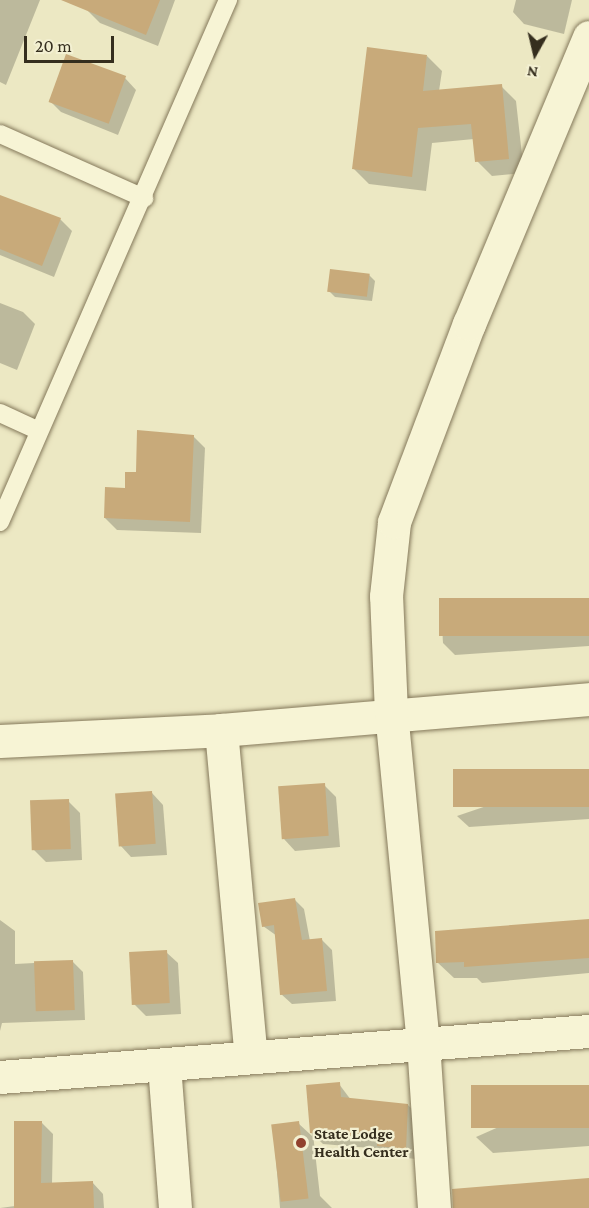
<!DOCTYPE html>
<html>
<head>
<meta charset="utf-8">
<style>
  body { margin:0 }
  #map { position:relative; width:589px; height:1208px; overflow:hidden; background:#ece8c3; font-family:"Crimson Pro",serif }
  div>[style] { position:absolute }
  .shadow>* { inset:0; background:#0003 }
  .building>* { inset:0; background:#c8aa7a; transform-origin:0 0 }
  .roads { filter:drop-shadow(0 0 2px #85795b) drop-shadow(0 0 2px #85795b) }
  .lane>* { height:18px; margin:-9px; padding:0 9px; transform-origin:9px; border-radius:9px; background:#f7f4d5 }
  .street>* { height:33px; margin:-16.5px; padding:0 16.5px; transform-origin:16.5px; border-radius:16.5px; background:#f7f4d5 }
  .dots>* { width:16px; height:16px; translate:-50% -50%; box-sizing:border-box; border:3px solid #f3f0d2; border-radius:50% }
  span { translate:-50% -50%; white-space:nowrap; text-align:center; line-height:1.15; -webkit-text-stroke:4.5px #f3f0d2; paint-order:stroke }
  .poi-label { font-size:16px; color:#352e1e; font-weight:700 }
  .left { translate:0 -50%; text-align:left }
  .north { position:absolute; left:505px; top:24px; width:60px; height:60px; -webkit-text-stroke:4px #f3f0d2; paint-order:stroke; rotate:188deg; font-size:16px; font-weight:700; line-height:24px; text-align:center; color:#352e1e }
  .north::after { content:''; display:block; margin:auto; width:21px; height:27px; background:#352e1e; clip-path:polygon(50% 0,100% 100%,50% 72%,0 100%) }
  .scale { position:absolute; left:24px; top:36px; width:90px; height:27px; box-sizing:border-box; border:3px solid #352e1e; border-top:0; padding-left:8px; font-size:18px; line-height:21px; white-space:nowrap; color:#352e1e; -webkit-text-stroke:4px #f3f0d2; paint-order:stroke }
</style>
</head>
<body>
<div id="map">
  <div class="shadow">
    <div style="clip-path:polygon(0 0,40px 0,6px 85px,0 82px)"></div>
    <div style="clip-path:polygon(92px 0,175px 0,158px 46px,100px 23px,88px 11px)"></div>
    <div style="clip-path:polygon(516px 0,572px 0,564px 34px,524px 24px,513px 12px)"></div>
    <div style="clip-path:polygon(427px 56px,442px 71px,439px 91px,501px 86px,516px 101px,524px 173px,492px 176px,477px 161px,474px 139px,432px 143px,426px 191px,369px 184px,354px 169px)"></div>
    <div style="clip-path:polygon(125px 78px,136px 90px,118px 135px,61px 112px,49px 100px)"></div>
    <div style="clip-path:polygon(0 202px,60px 219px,72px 231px,54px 277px,0 255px)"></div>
    <div style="clip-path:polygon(369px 275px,375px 281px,372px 301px,335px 297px,329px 291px)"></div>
    <div style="clip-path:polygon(0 303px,23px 312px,35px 324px,17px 370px,0 363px)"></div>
    <div style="clip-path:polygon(193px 436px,205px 448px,201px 533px,117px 530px,105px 518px,137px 474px)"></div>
    <div style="clip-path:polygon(589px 598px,589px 646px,455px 655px,443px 643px,441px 608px)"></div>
    <div style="clip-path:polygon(589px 771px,589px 819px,469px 827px,457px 816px)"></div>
    <div style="clip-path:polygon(324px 785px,336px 797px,340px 847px,295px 851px,284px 839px)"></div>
    <div style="clip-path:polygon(152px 793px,163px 805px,167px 855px,131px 857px,120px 845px)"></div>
    <div style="clip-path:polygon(68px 801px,80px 813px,82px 860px,46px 862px,34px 850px)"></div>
    <div style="clip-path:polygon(294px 899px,304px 909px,310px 941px,322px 940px,332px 950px,336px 1001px,292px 1004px,281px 994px,277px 936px,263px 926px)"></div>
    <div style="clip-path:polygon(0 920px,15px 931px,15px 964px,72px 961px,83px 972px,85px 1020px,2px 1023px,0 1031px)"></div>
    <div style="clip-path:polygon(589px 920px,589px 973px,482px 983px,477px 978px,454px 978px,437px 962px)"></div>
    <div style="clip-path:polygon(166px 952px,178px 963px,181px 1014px,146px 1016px,134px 1004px)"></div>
    <div style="clip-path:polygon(339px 1084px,351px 1100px,408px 1105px,419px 1116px,416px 1159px,389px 1156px,382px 1149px,323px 1144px,313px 1134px,320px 1196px,332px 1208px,280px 1208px,273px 1126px,298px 1123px,312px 1136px,308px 1086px)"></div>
    <div style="clip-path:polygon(589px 1087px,589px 1146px,493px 1153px,476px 1137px)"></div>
    <div style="clip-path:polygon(42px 1123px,53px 1134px,52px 1184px,92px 1182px,103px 1194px,104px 1208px,0 1208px,15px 1206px)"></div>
  </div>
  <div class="building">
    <div style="clip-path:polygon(61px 0,160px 0,146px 35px)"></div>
    <div style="clip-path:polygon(367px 47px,427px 55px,423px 91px,502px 84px,509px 159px,475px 162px,471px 124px,418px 128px,412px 177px,352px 169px)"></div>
    <div style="left:66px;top:54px;width:64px;height:51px;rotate:20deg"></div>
    <div style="clip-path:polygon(0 195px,61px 218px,42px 266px,0 249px)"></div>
    <div style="left:330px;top:269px;width:40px;height:23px;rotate:7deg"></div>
    <div style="clip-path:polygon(137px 430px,194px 435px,190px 522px,104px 518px,105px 487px,125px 488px,125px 472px,136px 472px)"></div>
    <div style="left:589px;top:598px;width:38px;height:150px;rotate:90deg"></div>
    <div style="left:589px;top:769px;width:38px;height:136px;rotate:90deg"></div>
    <div style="left:325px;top:783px;width:53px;height:47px;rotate:86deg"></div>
    <div style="left:152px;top:791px;width:53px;height:37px;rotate:86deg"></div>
    <div style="left:69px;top:799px;width:50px;height:39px;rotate:88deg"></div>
    <div style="clip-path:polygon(295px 898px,302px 940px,322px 938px,327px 991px,280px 995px,274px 925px,262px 927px,258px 903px)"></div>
    <div style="clip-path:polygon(589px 919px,589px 958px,464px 967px,464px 962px,436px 963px,435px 931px)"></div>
    <div style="left:167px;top:950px;width:53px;height:38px;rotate:87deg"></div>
    <div style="left:73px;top:960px;width:50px;height:39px;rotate:88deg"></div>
    <div style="clip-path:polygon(340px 1082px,341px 1097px,408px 1104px,406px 1149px,377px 1146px,377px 1139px,310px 1133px,306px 1085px)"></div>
    <div style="left:589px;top:1085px;width:43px;height:118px;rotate:90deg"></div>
    <div style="clip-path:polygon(14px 1121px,42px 1121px,41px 1183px,93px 1181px,94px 1208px,14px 1208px)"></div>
    <div style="left:299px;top:1121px;width:78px;height:28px;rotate:83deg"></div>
    <div style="clip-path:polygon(589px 1178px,589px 1208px,453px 1208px,452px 1189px)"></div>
  </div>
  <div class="roads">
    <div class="lane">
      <div style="left:0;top:134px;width:158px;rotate:24deg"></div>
      <div style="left:0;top:413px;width:41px;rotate:24.7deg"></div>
      <div style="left:0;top:522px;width:570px;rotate:-66.41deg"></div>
    </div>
    <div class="street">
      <div style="left:221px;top:730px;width:328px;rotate:84.8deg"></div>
      <div style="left:0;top:741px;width:221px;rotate:-2.8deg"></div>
      <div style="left:221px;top:730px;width:369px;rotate:-4.8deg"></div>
      <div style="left:164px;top:1065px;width:143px;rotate:85.6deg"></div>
      <div style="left:0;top:1077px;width:591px;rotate:-4.47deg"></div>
      <div style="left:434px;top:1208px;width:164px;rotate:-93.8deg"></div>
      <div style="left:423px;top:1044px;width:333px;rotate:-95.5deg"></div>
      <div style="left:391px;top:713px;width:117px;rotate:-92.4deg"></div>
      <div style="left:386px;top:596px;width:74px;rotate:-83.8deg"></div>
      <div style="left:394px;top:522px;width:212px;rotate:-69.3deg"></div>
      <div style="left:469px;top:324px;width:311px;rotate:-67.3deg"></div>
    </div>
  </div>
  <div class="dots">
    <div style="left:301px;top:1143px;background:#91412e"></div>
  </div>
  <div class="poi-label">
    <span class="left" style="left:314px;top:1143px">State Lodge<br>Health Center</span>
  </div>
  <div class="north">N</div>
  <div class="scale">20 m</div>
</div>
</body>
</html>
